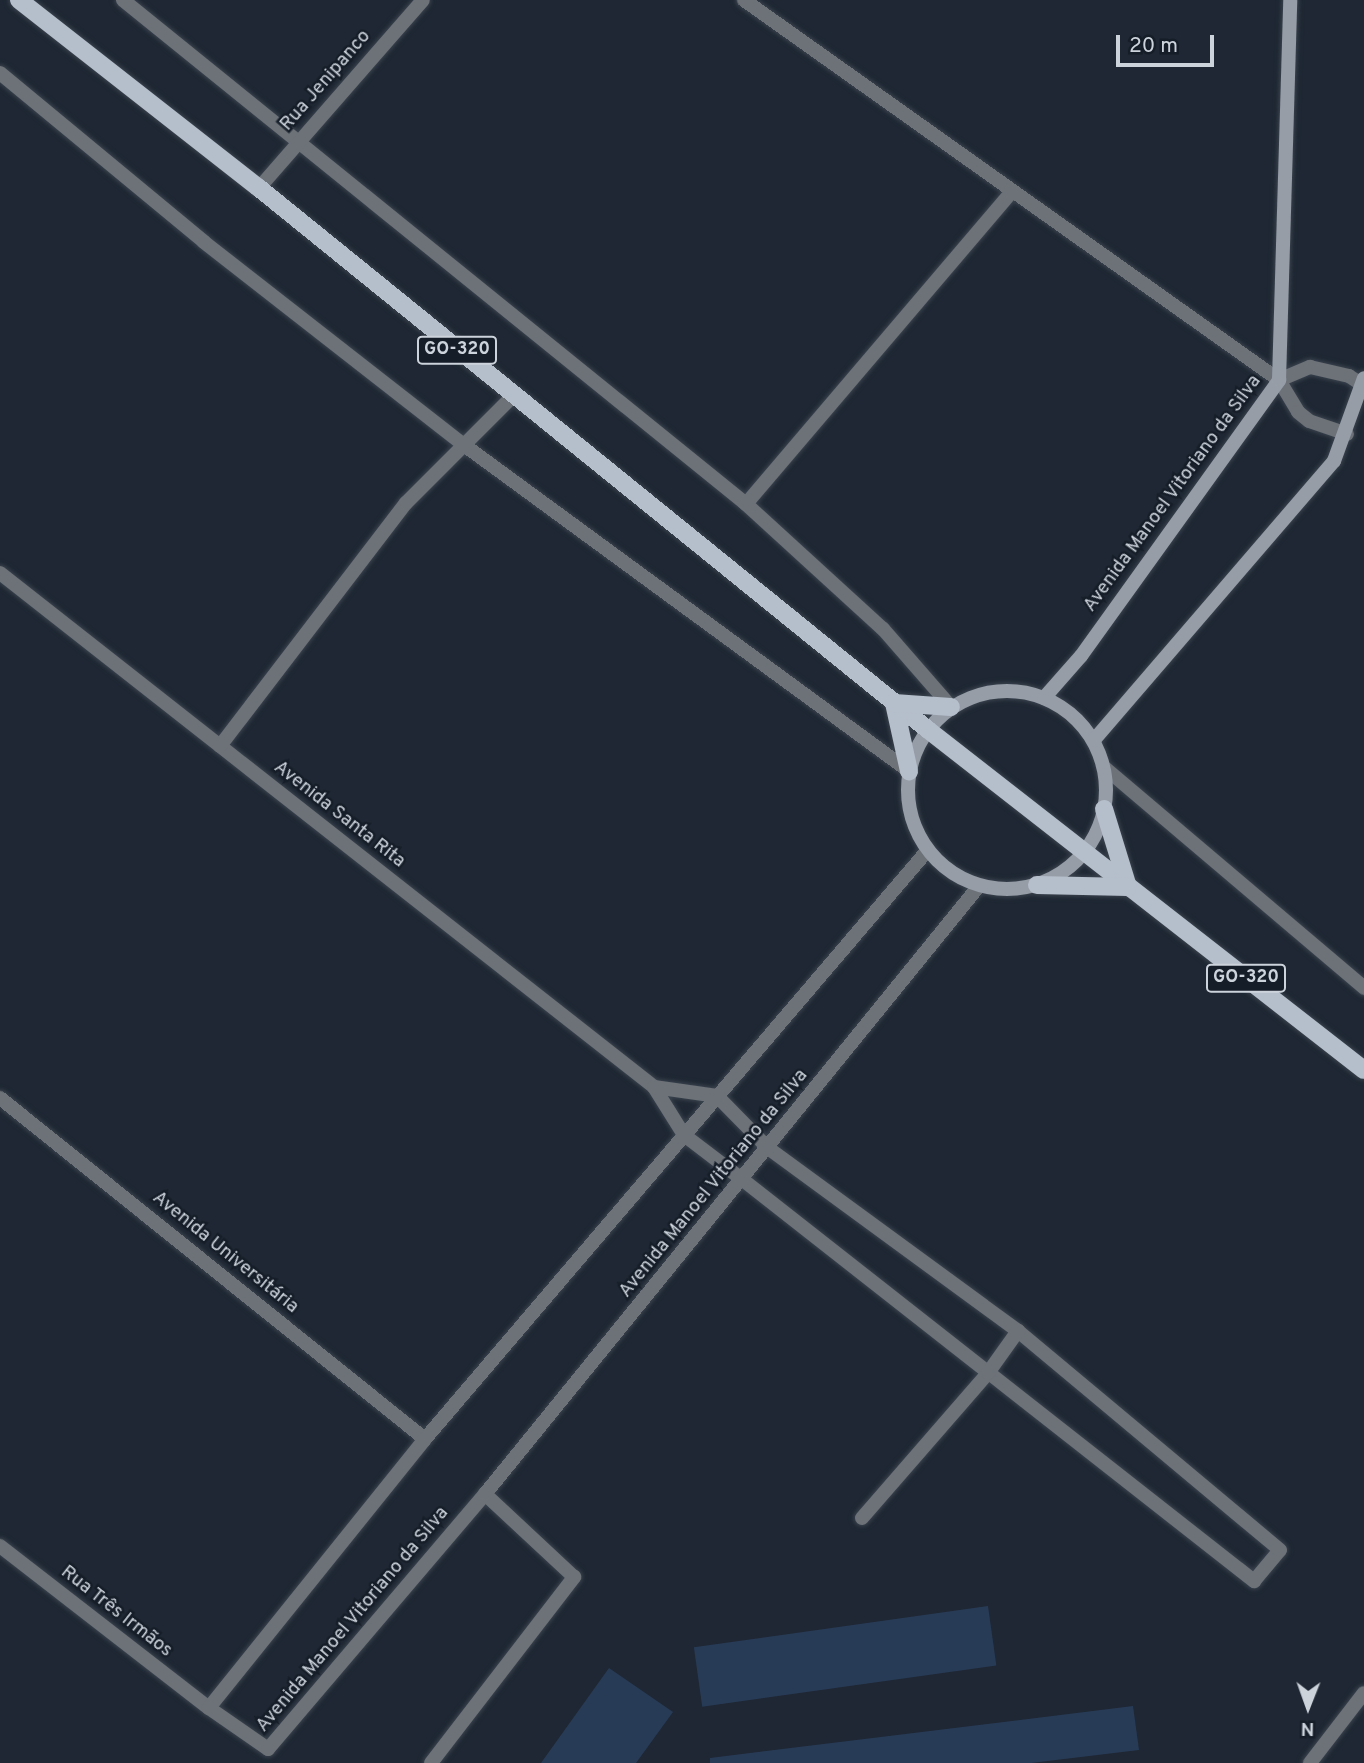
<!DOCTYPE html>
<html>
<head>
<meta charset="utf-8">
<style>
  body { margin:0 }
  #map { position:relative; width:1364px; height:1763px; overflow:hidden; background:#1e2733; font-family:Overpass,sans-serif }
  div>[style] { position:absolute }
  .building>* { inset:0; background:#283b56; transform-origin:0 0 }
  .roads { filter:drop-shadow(0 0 2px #3a434e) drop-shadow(0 0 2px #3a434e) }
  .service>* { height:14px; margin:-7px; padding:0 7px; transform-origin:7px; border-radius:7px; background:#6d7278 }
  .minor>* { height:14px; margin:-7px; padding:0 7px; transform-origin:7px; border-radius:7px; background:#6d7278 }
  .tertiary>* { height:14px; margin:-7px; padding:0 7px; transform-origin:7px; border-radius:7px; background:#6d7278 }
  .secondary>* { height:14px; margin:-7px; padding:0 7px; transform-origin:7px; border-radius:7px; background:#969da7 }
  .secondary>.ring { margin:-7px; padding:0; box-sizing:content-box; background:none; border:14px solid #969da7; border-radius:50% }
  .primary>* { height:18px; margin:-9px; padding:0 9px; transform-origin:9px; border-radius:9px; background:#b5becb }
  span { translate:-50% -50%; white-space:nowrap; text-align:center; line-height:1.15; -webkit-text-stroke:5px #151d28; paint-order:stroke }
  .shield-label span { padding:2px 5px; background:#151d28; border:2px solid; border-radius:5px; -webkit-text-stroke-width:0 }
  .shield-label { font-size:18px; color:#cdd3db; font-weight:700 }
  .street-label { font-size:19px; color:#cdd3db }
  .north { position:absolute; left:1273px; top:1672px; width:70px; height:70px; -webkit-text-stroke:5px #151d28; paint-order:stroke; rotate:181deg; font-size:19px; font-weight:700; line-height:28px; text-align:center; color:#cdd3db }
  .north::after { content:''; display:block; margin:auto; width:24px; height:32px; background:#cdd3db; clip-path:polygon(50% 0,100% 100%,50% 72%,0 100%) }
  .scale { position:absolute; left:1116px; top:35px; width:98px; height:32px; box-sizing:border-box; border:4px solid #cdd3db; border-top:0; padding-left:9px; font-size:21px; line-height:24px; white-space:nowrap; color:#cdd3db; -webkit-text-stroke:5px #151d28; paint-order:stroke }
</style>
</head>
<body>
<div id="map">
  <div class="building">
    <div style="left:988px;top:1606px;width:60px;height:297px;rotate:82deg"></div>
    <div style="clip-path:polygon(609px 1668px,673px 1712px,636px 1763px,541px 1763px)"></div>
    <div style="clip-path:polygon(1133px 1706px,1139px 1750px,1031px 1763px,710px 1763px,710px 1758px)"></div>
  </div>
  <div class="roads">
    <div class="service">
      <div style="left:743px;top:1180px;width:650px;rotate:38.12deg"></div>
      <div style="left:1254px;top:1581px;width:40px;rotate:-50deg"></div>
      <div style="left:1280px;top:1550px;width:341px;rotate:-140.1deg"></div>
      <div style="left:1018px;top:1331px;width:310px;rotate:-143.8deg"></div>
      <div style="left:862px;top:1518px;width:192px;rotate:-49deg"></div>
      <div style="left:988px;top:1373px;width:52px;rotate:-54.5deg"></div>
      <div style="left:431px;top:1763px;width:235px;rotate:-52.4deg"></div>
      <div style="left:574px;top:1577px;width:122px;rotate:-137deg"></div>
      <div style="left:1310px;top:1763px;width:88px;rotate:-52.4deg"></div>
    </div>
    <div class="minor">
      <div style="left:123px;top:0;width:801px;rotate:38.97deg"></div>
      <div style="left:746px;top:504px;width:185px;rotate:42.4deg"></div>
      <div style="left:883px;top:629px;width:103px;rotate:48.9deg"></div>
      <div style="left:744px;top:0;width:656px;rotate:35.39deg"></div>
      <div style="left:1279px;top:380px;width:37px;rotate:59deg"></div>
      <div style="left:1298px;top:412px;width:14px;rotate:39deg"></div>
      <div style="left:1309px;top:421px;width:40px;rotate:18.9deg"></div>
      <div style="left:0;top:73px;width:265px;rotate:39.6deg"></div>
      <div style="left:204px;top:242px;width:330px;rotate:38deg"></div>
      <div style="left:464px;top:445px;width:552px;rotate:36.23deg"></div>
      <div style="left:259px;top:188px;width:249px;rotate:-48.9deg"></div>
      <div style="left:1279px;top:380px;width:34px;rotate:-23deg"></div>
      <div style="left:1310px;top:367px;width:40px;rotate:13deg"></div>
      <div style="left:1349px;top:376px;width:17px;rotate:33deg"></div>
      <div style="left:746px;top:504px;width:409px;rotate:-49.6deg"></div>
      <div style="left:0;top:573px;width:832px;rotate:38.16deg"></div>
      <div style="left:654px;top:1087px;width:57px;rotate:58deg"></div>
      <div style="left:684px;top:1135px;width:74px;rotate:37.3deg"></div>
      <div style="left:220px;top:746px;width:306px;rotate:-52.6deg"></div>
      <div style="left:406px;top:503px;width:151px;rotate:-45deg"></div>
      <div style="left:1105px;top:768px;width:340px;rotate:40.3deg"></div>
      <div style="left:654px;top:1087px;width:64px;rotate:8.1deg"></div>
      <div style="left:717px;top:1096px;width:73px;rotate:45.6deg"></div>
      <div style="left:0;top:1098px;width:545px;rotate:38.74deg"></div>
      <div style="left:0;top:1546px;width:264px;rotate:37.8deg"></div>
    </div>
    <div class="tertiary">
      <div style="left:927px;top:851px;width:773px;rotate:130.49deg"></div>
      <div style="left:425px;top:1439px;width:345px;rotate:128.8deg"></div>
      <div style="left:209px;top:1708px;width:72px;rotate:34.8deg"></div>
      <div style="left:268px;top:1749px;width:335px;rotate:-49.6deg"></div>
      <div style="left:485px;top:1494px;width:783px;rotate:-50.91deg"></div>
    </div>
    <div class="secondary">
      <div class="ring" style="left:908px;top:691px;width:184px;height:184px"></div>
      <div style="left:1044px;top:698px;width:56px;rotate:-48.6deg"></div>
      <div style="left:1081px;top:656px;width:340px;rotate:-54.3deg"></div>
      <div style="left:1279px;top:380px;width:380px;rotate:-88.3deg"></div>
      <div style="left:1094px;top:740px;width:368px;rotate:-49.3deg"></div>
      <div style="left:1334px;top:461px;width:88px;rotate:-70.1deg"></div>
    </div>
    <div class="primary">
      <div style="left:19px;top:0;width:305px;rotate:38.1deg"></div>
      <div style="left:259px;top:188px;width:860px;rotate:39deg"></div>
      <div style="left:927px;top:729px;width:554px;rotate:37.97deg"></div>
      <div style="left:894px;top:703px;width:70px;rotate:77.6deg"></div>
      <div style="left:894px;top:703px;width:57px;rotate:4deg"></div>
      <div style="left:1104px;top:809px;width:82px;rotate:72.9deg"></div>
      <div style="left:1037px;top:885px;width:91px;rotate:1.3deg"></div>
    </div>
  </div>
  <div class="shield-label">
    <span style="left:457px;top:350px">GO-320</span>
    <span style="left:1246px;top:978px">GO-320</span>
  </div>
  <div class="street-label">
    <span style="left:326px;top:81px;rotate:-49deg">Rua Jenipanco</span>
    <span style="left:1173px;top:494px;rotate:-54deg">Avenida Manoel Vitoriano da Silva</span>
    <span style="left:339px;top:815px;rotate:38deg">Avenida Santa Rita</span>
    <span style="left:714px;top:1184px;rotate:-51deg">Avenida Manoel Vitoriano da Silva</span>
    <span style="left:225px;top:1253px;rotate:39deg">Avenida Universitária</span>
    <span style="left:116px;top:1612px;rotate:38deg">Rua Três Irmãos</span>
    <span style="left:353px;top:1620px;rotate:-50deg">Avenida Manoel Vitoriano da Silva</span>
  </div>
  <div class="north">N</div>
  <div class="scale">20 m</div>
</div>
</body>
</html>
